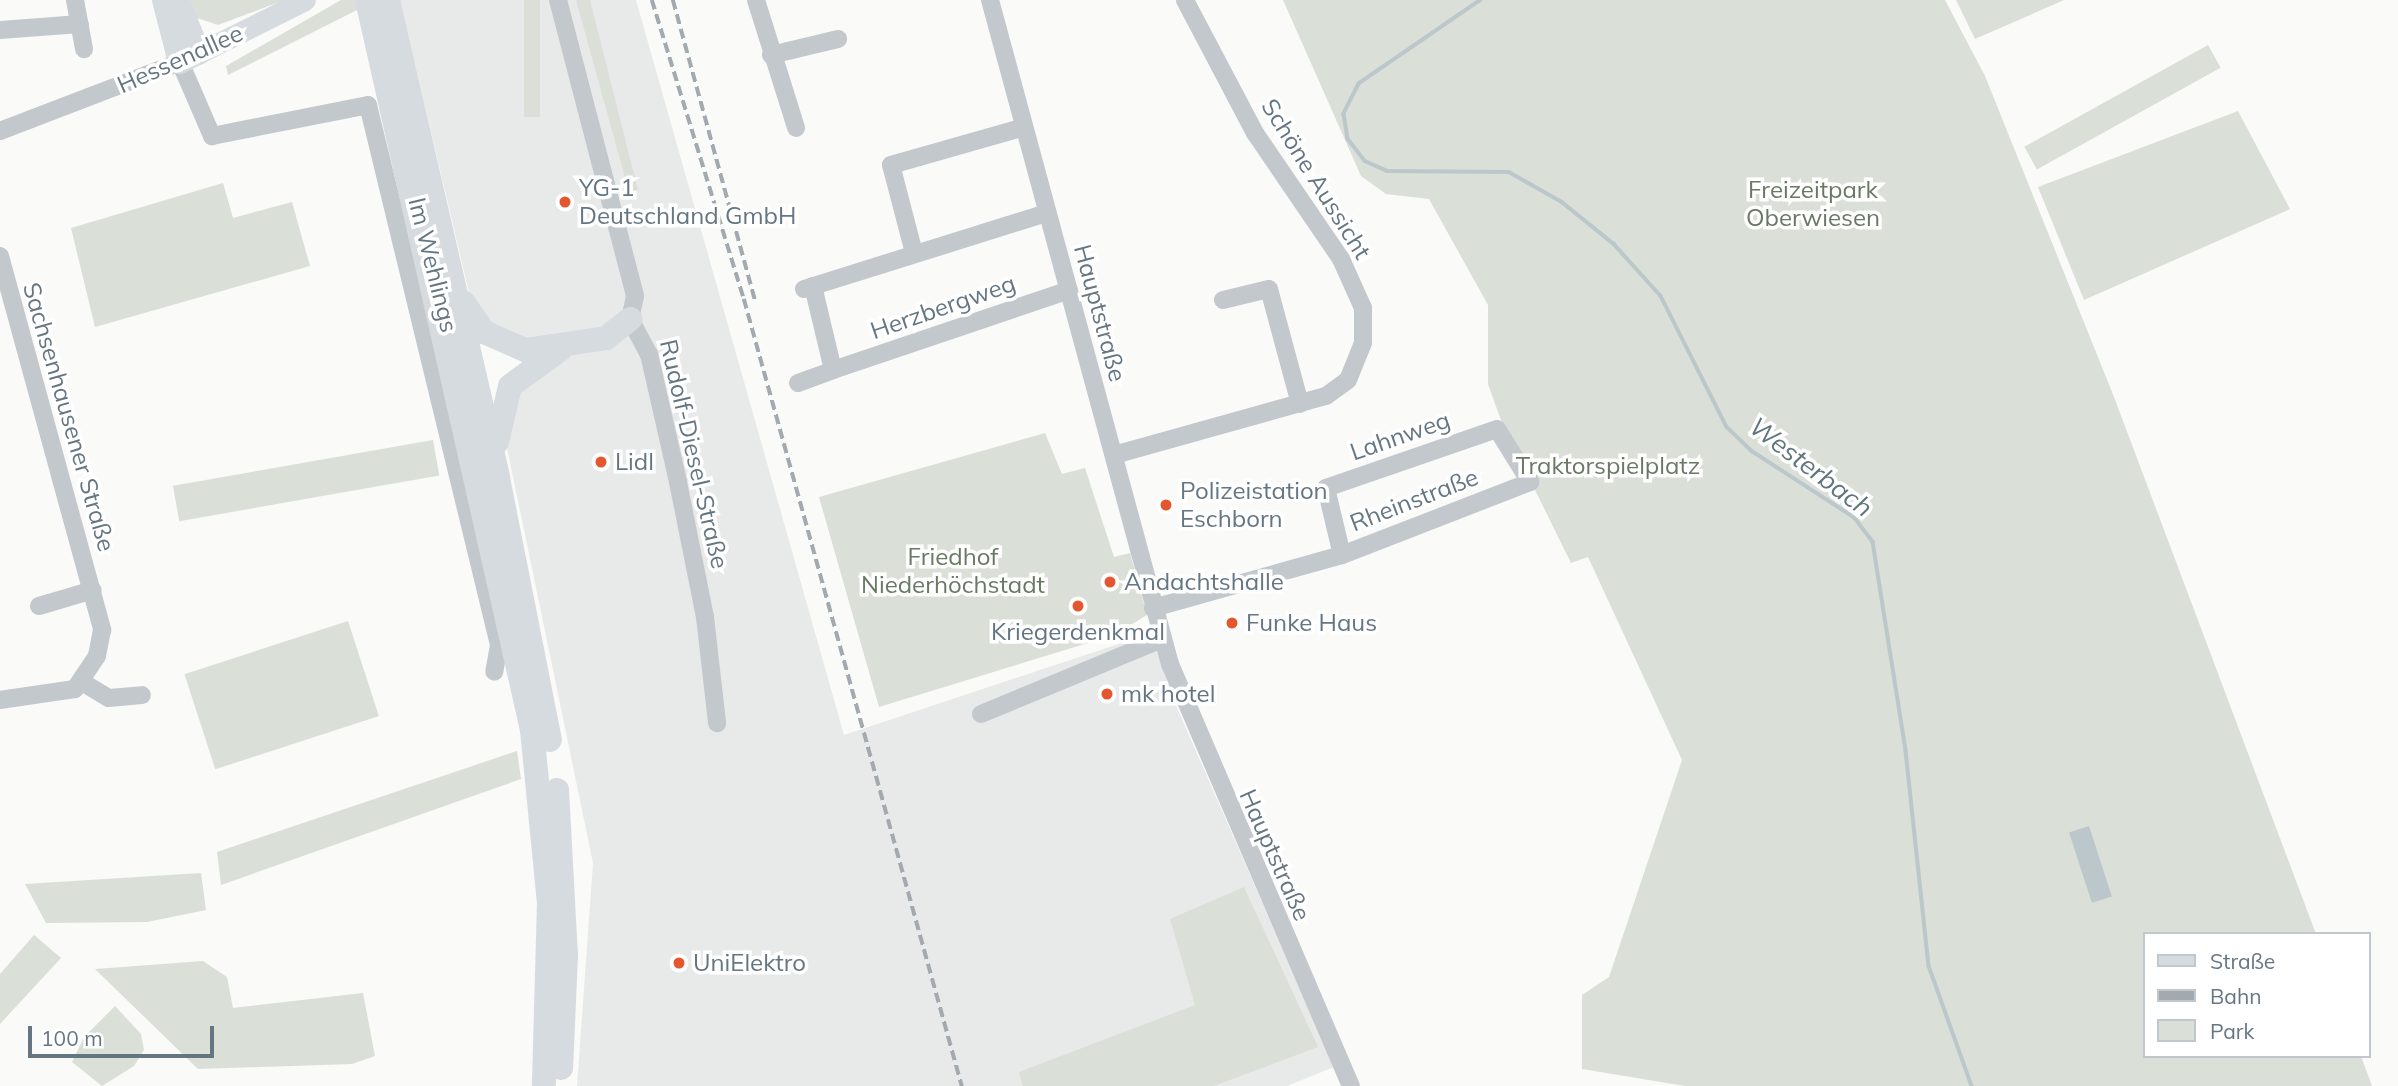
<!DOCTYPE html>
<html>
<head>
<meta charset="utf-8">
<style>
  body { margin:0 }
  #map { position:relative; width:2398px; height:1086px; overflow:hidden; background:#fafaf8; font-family:Mulish,sans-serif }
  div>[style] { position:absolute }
  .built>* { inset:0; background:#e8e9e9 }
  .green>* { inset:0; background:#dadfd7; transform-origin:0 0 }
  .water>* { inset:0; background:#bbc7cb; transform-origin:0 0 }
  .stream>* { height:3.5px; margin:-1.75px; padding:0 1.75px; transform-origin:1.75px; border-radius:1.75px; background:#bbc7cb }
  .minor>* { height:18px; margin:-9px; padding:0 9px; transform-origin:9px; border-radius:9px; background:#c3c8cc }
  .major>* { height:21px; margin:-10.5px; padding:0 10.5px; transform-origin:10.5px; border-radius:10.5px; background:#d6dbdf }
  .highway>* { height:24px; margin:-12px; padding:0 12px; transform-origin:12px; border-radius:12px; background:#d6dbdf }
  .rail>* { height:3.5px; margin-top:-1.75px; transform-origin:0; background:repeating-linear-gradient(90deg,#a2aab0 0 10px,transparent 0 15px) }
  .dots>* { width:19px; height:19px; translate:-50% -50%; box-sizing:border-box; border:4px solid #fff; border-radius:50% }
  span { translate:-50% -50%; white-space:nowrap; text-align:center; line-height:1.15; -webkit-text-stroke:7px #fff; paint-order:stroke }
  .street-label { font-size:24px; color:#657683 }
  .poi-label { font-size:24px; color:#657683 }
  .left { translate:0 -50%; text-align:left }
  .park-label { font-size:24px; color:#687a64 }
  .water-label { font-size:26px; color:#60757c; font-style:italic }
  .legend { position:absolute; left:2143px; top:932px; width:228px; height:126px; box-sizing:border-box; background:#fff; border:2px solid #c1c8cd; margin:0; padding:9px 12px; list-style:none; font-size:21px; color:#657683 }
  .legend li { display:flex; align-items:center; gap:14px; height:35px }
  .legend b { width:35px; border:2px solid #c1c8cd }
  .scale { position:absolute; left:28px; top:1026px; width:186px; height:32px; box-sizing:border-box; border:4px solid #657683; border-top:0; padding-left:9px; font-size:21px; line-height:24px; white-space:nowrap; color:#657683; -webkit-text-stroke:5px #fff; paint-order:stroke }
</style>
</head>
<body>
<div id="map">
  <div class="built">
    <div style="clip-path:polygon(400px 0,636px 0,844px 735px,1158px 631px,1177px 693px,1171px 694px,1334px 1067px,1287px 1086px,577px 1086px,593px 863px,506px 443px,526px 341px,499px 331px,470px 297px)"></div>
  </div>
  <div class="green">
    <div style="clip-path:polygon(188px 0,285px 0,218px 25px,194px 17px)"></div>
    <div style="clip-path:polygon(341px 0,355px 0,359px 9px,228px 75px,226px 66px)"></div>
    <div style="left:524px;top:0;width:16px;height:117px"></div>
    <div style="clip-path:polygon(576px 0,590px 0,638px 190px,629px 192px)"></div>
    <div style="clip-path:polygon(1283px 0,1945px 0,1985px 76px,2114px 397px,2316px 934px,2144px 934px,2144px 1056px,2361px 1056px,2372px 1086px,1685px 1086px,1582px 1069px,1582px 995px,1609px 977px,1682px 760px,1588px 557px,1571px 563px,1502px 423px,1488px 384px,1488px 305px,1429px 199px,1386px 194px,1361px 176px)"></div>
    <div style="clip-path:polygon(1956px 0,2064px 0,1975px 39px)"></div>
    <div style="left:2208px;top:45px;width:26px;height:210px;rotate:61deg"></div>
    <div style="clip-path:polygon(2238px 111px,2290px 209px,2084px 300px,2038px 187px)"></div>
    <div style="clip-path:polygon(223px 183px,233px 218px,292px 202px,310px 266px,95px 327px,71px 228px)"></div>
    <div style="clip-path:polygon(1045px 433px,1062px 474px,1085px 468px,1114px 557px,1130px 553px,1147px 615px,1114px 635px,879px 707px,819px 497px)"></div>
    <div style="left:433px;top:440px;width:36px;height:264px;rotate:80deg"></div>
    <div style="left:348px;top:621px;width:100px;height:172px;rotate:72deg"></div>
    <div style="clip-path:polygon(517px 751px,521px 779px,221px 885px,217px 852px)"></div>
    <div style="clip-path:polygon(201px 873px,206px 910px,147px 922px,46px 923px,25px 884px)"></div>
    <div style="clip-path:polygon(1244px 887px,1318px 1047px,1214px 1086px,1023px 1086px,1019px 1072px,1195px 1005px,1170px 919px)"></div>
    <div style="clip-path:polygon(34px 935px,61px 958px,0 1024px,0 974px)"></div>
    <div style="clip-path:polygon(203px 961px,227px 977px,233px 1008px,363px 993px,375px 1056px,352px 1064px,198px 1069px,95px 969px)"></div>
    <div style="clip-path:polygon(115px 1006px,141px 1034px,144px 1050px,134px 1066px,102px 1086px,72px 1062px,84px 1037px)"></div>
  </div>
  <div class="water">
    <div style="left:2089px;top:826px;width:74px;height:21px;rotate:72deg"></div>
  </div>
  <div class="stream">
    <div style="left:1481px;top:0;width:148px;rotate:145.5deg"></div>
    <div style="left:1359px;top:84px;width:34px;rotate:117deg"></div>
    <div style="left:1344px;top:114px;width:25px;rotate:81deg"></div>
    <div style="left:1348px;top:139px;width:28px;rotate:52deg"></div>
    <div style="left:1365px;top:161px;width:24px;rotate:24deg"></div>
    <div style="left:1387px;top:171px;width:122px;rotate:0.5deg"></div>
    <div style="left:1509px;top:172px;width:61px;rotate:29.5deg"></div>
    <div style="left:1562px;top:202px;width:67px;rotate:38.9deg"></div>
    <div style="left:1614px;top:244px;width:70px;rotate:47.9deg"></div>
    <div style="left:1661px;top:296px;width:147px;rotate:63.3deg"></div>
    <div style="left:1727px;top:427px;width:35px;rotate:44deg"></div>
    <div style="left:1752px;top:451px;width:123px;rotate:33deg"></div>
    <div style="left:1855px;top:518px;width:30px;rotate:53deg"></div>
    <div style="left:1873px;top:542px;width:212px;rotate:81deg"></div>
    <div style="left:1906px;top:751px;width:216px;rotate:83.9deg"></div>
    <div style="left:1929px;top:966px;width:127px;rotate:70.3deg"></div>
  </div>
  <div class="minor">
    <div style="left:75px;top:0;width:50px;rotate:79.6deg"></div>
    <div style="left:558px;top:0;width:306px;rotate:75.4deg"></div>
    <div style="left:635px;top:296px;width:24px;rotate:102deg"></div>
    <div style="left:630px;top:319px;width:40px;rotate:62deg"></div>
    <div style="left:649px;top:354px;width:131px;rotate:77.2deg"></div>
    <div style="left:678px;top:482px;width:138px;rotate:78.7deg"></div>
    <div style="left:705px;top:617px;width:107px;rotate:83.5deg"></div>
    <div style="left:756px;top:0;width:134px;rotate:72.6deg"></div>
    <div style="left:990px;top:0;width:688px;rotate:74.83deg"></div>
    <div style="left:1170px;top:664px;width:459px;rotate:66.8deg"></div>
    <div style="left:0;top:30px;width:80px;rotate:-4.3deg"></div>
    <div style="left:771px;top:55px;width:69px;rotate:-13.4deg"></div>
    <div style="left:0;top:131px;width:193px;rotate:-21deg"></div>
    <div style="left:180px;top:62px;width:81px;rotate:66.6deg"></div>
    <div style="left:212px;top:136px;width:159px;rotate:-11.2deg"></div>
    <div style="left:368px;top:105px;width:556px;rotate:76.36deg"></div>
    <div style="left:499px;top:645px;width:27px;rotate:100deg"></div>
    <div style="left:914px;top:253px;width:91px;rotate:-104.6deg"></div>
    <div style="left:891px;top:165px;width:138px;rotate:-15.9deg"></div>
    <div style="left:0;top:256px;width:388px;rotate:74.7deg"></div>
    <div style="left:102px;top:630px;width:26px;rotate:101deg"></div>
    <div style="left:97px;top:656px;width:40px;rotate:124deg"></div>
    <div style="left:75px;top:689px;width:76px;rotate:171.7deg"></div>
    <div style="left:813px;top:286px;width:86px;rotate:76.6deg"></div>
    <div style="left:833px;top:370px;width:249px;rotate:-18.7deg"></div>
    <div style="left:804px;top:289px;width:255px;rotate:-17.4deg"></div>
    <div style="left:1223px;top:300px;width:47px;rotate:-13.4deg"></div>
    <div style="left:1269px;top:289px;width:119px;rotate:74.9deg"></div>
    <div style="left:798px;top:383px;width:37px;rotate:-20deg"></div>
    <div style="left:1114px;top:455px;width:220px;rotate:-15.6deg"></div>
    <div style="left:1326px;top:396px;width:27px;rotate:-36deg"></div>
    <div style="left:1348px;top:380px;width:40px;rotate:-68deg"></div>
    <div style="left:1363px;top:343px;width:35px;rotate:-90deg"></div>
    <div style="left:1363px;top:308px;width:54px;rotate:-114.2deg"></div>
    <div style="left:1341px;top:259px;width:153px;rotate:-124.3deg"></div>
    <div style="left:1255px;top:133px;width:150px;rotate:-117.8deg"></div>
    <div style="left:39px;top:606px;width:56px;rotate:-16.5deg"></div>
    <div style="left:1153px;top:608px;width:196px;rotate:-15.7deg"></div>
    <div style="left:1342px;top:555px;width:202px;rotate:-21.2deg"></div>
    <div style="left:1530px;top:482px;width:62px;rotate:-121.9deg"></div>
    <div style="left:1497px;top:429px;width:181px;rotate:161deg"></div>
    <div style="left:1326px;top:488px;width:69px;rotate:76.6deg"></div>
    <div style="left:82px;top:682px;width:31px;rotate:31deg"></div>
    <div style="left:109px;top:698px;width:33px;rotate:-5deg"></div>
    <div style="left:981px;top:714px;width:196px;rotate:-22.5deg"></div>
  </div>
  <div class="major">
    <div style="left:185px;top:60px;width:134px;rotate:-26.6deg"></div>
  </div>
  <div class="highway">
    <div style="left:164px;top:0;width:64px;rotate:75.5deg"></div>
    <div style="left:177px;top:0;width:57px;rotate:67.5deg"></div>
    <div style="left:367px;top:0;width:748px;rotate:77.26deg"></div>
    <div style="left:532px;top:730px;width:173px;rotate:84.4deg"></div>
    <div style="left:549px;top:902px;width:184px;rotate:91.6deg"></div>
    <div style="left:388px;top:0;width:490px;rotate:77deg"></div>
    <div style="left:498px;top:478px;width:267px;rotate:78.8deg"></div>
    <div style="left:463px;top:302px;width:37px;rotate:55deg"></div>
    <div style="left:484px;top:332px;width:45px;rotate:23.7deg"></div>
    <div style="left:525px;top:350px;width:82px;rotate:-8.4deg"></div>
    <div style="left:606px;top:338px;width:31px;rotate:-38deg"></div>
    <div style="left:497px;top:442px;width:57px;rotate:-76.9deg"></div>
    <div style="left:510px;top:386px;width:63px;rotate:-36deg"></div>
    <div style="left:557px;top:790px;width:165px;rotate:86.9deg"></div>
    <div style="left:566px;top:955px;width:113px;rotate:92.5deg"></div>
  </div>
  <div class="rail">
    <div style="left:652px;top:0;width:313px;rotate:72.9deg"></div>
    <div style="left:744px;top:299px;width:817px;rotate:74.52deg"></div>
    <div style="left:673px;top:0;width:314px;rotate:74.7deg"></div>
  </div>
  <div class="dots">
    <div style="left:565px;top:202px;background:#e4572e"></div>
    <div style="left:601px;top:462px;background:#e4572e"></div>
    <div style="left:1166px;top:505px;background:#e4572e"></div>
    <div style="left:1110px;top:582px;background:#e4572e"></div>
    <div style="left:1078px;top:606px;background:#e4572e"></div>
    <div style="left:1232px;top:623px;background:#e4572e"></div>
    <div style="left:1107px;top:694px;background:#e4572e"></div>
    <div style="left:679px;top:963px;background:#e4572e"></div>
  </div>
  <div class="street-label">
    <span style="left:180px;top:59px;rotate:-24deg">Hessenallee</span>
    <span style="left:1316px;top:179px;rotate:58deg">Schöne Aussicht</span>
    <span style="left:433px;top:265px;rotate:76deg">Im Wehlings</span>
    <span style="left:943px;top:307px;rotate:-19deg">Herzbergweg</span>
    <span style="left:1100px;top:313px;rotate:75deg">Hauptstraße</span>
    <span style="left:69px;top:417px;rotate:74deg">Sachsenhausener Straße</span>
    <span style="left:1400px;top:436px;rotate:-19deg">Lahnweg</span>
    <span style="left:694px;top:454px;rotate:77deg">Rudolf-Diesel-Straße</span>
    <span style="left:1414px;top:500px;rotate:-21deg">Rheinstraße</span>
    <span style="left:1275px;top:855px;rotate:66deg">Hauptstraße</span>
  </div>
  <div class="poi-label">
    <span class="left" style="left:579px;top:202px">YG-1<br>Deutschland GmbH</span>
    <span class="left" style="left:615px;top:462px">Lidl</span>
    <span class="left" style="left:1180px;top:505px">Polizeistation<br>Eschborn</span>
    <span class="left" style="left:1124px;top:582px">Andachtshalle</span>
    <span class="left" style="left:1246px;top:623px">Funke Haus</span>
    <span style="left:1078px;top:632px">Kriegerdenkmal</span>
    <span class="left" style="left:1121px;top:694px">mk hotel</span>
    <span class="left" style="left:693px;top:963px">UniElektro</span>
  </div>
  <div class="park-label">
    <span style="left:1813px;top:204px">Freizeitpark<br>Oberwiesen</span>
    <span style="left:1608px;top:466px">Traktorspielplatz</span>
    <span style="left:953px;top:571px">Friedhof<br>Niederhöchstadt</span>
  </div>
  <div class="water-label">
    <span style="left:1811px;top:467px;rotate:37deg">Westerbach</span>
  </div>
  <ul class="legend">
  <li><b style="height:9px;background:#d6dbdf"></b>Straße</li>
  <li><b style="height:9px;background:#a2aab0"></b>Bahn</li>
  <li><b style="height:19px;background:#dadfd7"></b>Park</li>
  </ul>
  <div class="scale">100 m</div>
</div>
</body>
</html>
